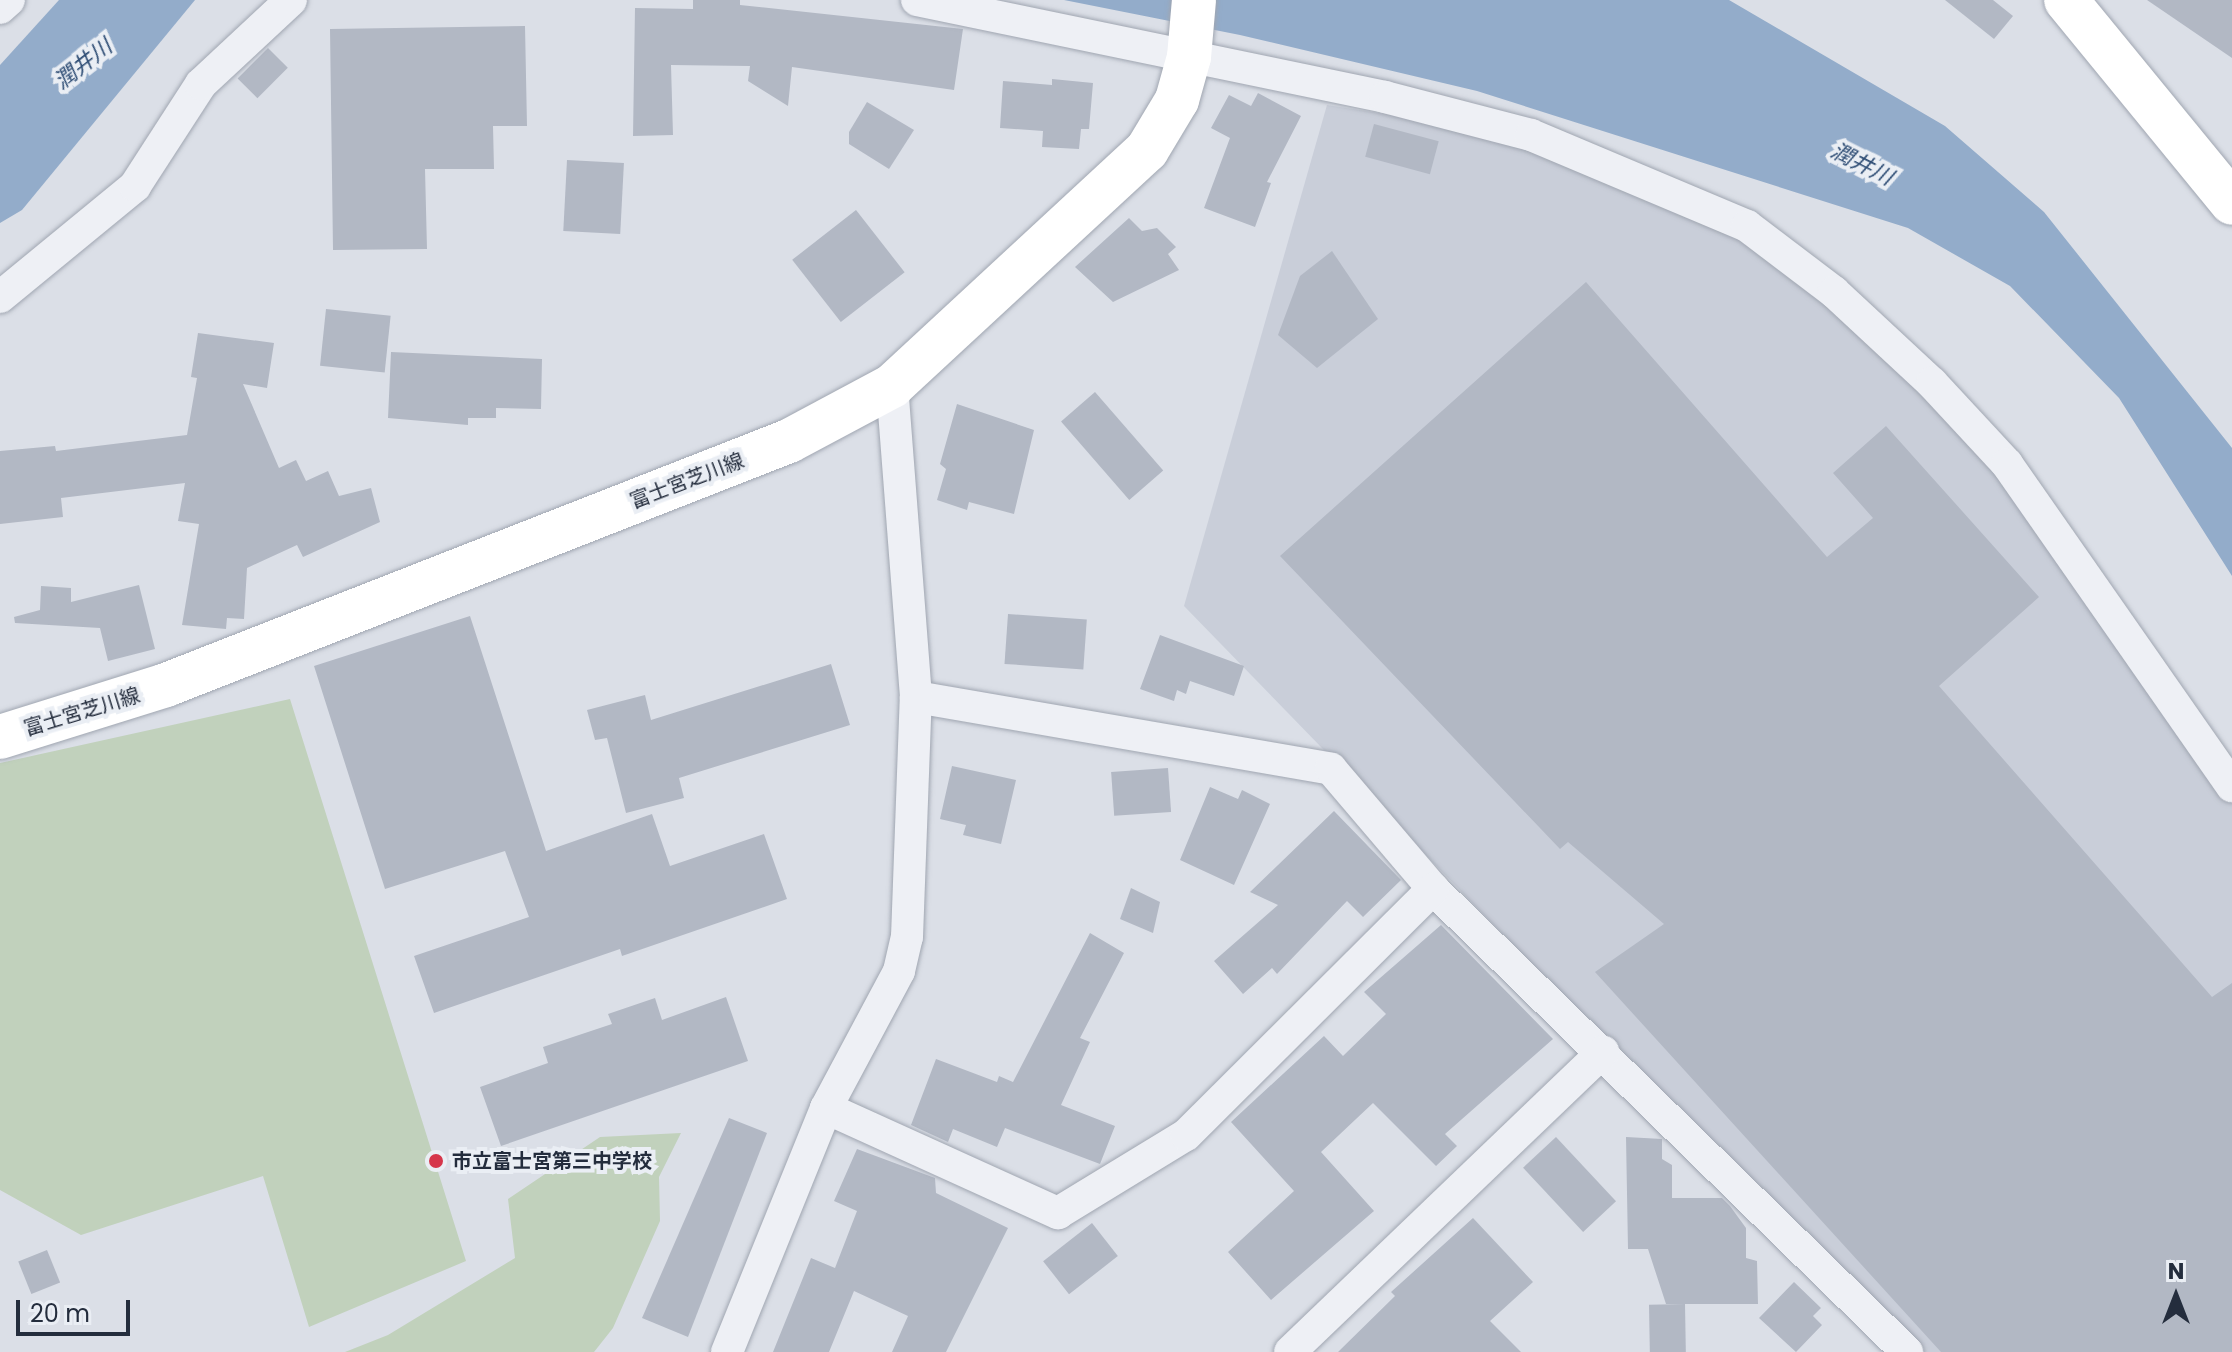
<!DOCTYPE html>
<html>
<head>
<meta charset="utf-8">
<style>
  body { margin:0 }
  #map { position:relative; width:2232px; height:1352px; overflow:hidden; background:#dbdfe7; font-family:Poppins,"Noto Sans JP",sans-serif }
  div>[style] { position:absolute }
  .built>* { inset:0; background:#c9ced9 }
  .green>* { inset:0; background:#c1d1bc }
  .water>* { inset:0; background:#93acca }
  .building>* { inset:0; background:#b2b8c4; transform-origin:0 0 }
  .roads { filter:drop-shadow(0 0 2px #a0a6b1) drop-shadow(0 0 2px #a0a6b1) }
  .street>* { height:32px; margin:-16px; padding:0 16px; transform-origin:16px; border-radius:16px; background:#eef0f5 }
  .secondary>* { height:44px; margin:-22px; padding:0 22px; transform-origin:22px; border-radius:22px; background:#fff }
  .primary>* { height:44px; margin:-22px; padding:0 22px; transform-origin:22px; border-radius:22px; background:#fff }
  .dots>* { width:22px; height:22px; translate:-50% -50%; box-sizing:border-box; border:4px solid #eaeef4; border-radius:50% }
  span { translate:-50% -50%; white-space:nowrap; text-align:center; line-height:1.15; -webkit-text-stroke:8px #eaeef4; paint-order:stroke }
  .street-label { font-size:20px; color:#242d3d }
  .poi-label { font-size:20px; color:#242d3d; font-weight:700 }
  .left { translate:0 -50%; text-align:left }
  .water-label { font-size:22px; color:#2c4b73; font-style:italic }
  .north { position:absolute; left:2136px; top:1256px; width:80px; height:80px; -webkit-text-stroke:6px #eaeef4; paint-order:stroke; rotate:0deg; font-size:22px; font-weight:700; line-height:32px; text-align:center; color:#242d3d }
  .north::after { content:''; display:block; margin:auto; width:28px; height:36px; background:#242d3d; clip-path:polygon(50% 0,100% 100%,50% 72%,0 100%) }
  .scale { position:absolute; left:16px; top:1300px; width:114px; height:36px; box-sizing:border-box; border:4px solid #242d3d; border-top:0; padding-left:10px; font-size:24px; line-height:28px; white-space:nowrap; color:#242d3d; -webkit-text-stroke:6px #eaeef4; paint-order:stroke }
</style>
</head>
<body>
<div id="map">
  <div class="built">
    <div style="clip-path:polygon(1327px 105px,1540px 138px,1727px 217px,1997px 431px,2232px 786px,2232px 1352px,1909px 1352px,1184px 606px)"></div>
  </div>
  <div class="green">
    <div style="clip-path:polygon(290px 699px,466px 1261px,309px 1327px,263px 1176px,81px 1235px,0 1190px,0 763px)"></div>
    <div style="clip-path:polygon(681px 1133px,659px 1177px,660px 1221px,613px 1328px,594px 1352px,345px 1352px,388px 1335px,515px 1258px,508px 1199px,600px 1137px)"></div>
  </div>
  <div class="water">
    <div style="clip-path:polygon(59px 0,195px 0,22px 210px,0 223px,0 65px)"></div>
    <div style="clip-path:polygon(1064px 0,1729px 0,1945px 126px,2044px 212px,2232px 448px,2232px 576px,2119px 398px,2010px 286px,1908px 228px,1477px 91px,1240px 35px)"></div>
  </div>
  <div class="building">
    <div style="clip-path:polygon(693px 0,740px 0,740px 5px,963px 29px,954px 90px,792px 67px,788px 106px,748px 81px,750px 66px,671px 65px,673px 135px,633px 136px,635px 8px,693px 9px)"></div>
    <div style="clip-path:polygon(1945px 0,1993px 0,2013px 16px,1994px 39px)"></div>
    <div style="clip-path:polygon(2147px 0,2232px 0,2232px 58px)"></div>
    <div style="clip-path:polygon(525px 26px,527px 126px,493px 126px,494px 169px,425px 169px,427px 249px,333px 250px,330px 29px)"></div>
    <div style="left:268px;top:48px;width:28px;height:43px;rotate:45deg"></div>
    <div style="clip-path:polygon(1052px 79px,1093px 83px,1089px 129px,1081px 129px,1079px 149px,1042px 147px,1043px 131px,1000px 128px,1003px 81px,1052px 85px)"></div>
    <div style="clip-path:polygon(1258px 93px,1301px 116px,1267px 182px,1271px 183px,1255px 227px,1204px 208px,1230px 138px,1211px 128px,1229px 95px,1251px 106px)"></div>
    <div style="clip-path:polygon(867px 102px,914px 130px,889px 169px,849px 144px,849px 132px)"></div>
    <div style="left:1374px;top:124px;width:67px;height:34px;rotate:15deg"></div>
    <div style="left:567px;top:160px;width:57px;height:71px;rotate:3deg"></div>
    <div style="left:856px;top:210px;width:79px;height:81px;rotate:52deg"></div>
    <div style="clip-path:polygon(1129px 218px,1142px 231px,1157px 228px,1176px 247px,1168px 254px,1179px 270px,1113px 302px,1075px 267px)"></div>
    <div style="clip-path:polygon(1332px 251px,1378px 319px,1317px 368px,1278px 335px,1300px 276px)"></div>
    <div style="clip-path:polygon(1586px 282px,1827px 557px,1873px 518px,1833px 473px,1886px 426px,2039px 597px,1939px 686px,2212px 997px,2232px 983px,2232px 1352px,1941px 1352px,1595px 972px,1664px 924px,1568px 842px,1560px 849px,1280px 556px)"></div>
    <div style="left:326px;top:309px;width:65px;height:57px;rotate:6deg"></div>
    <div style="clip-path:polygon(198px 333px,274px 343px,267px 388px,243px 384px,279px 468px,296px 460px,306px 481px,328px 471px,339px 496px,371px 488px,380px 522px,303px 557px,297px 545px,247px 568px,244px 619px,227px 618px,226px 629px,182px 625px,199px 524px,178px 521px,185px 483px,61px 498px,63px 517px,0 524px,0 451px,55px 446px,56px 451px,187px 435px,197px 378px,191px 377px)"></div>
    <div style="clip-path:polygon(391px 352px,542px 359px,541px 409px,496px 408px,496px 418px,468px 418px,468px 425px,388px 418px)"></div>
    <div style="left:1095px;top:392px;width:104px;height:45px;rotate:49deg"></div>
    <div style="clip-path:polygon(957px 404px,1034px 430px,1014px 514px,969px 502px,967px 510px,937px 500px,946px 469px,940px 464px)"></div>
    <div style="clip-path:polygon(139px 585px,155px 649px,108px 661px,100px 628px,15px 623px,14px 617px,40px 610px,41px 586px,71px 588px,71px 602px)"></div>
    <div style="left:1008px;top:614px;width:79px;height:50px;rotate:4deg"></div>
    <div style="clip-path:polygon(470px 616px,546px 851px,652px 814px,670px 866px,764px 834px,787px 899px,622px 956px,620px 949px,434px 1013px,414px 956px,529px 917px,505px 851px,385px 889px,314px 666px)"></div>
    <div style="clip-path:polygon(1160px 635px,1244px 666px,1234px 696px,1190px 681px,1186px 694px,1177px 690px,1174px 701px,1140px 689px)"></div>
    <div style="clip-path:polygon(831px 664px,850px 725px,679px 778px,684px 798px,626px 813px,607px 738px,595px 740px,587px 710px,645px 695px,651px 720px)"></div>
    <div style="clip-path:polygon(952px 766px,1016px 780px,1001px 844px,963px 835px,966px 825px,940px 819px)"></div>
    <div style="left:1168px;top:768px;width:44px;height:57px;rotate:86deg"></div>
    <div style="clip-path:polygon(1210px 787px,1238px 799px,1242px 790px,1270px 804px,1234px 885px,1180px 860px)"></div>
    <div style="clip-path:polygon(1334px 811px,1401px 880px,1363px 917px,1347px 901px,1277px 974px,1272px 968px,1243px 994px,1214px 961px,1278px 905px,1250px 892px)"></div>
    <div style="clip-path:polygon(1131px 888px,1160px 902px,1153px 933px,1120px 919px)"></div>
    <div style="clip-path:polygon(1441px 925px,1553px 1039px,1445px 1134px,1457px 1146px,1436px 1166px,1373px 1103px,1321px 1152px,1374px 1211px,1271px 1300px,1228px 1252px,1294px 1191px,1231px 1122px,1324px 1036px,1343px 1056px,1386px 1014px,1364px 992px)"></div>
    <div style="clip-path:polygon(1090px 933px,1124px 953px,1080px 1038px,1090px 1042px,1061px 1105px,1115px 1126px,1100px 1164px,1005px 1128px,997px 1147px,953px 1129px,948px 1142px,911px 1125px,936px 1059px,997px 1082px,999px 1076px,1013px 1082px)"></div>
    <div style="clip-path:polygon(726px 997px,748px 1061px,501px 1146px,480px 1087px,548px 1063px,543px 1047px,612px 1024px,608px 1014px,655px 998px,662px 1020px)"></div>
    <div style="clip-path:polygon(729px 1118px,767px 1133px,688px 1337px,642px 1318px)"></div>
    <div style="left:1556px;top:1137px;width:88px;height:45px;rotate:47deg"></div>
    <div style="clip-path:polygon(1626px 1137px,1662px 1139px,1662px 1159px,1672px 1165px,1672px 1198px,1722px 1198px,1730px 1206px,1746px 1228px,1746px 1258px,1757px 1261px,1758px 1304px,1666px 1304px,1648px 1249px,1628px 1249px)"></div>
    <div style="clip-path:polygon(857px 1149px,935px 1178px,936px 1193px,1008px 1228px,946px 1352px,892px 1352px,908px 1316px,854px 1291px,829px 1352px,773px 1352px,811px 1258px,835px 1268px,857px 1211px,834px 1201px)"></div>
    <div style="clip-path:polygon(1473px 1218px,1533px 1282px,1490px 1321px,1521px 1352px,1338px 1352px,1395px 1296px,1391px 1292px)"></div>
    <div style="left:1092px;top:1223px;width:42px;height:62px;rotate:52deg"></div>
    <div style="left:47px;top:1250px;width:35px;height:31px;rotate:68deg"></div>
    <div style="clip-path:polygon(1794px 1282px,1821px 1308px,1813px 1316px,1822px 1325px,1796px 1352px,1759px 1318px)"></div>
    <div style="left:1685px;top:1304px;width:48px;height:36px;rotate:89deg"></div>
  </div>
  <div class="roads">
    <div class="street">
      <div style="left:917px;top:0;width:478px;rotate:11.7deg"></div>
      <div style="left:1385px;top:97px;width:151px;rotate:14.6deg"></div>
      <div style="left:1531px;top:135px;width:234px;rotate:22.8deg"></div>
      <div style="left:1747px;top:226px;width:109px;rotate:37.2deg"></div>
      <div style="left:1834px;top:292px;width:134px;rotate:42.9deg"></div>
      <div style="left:1932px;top:383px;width:110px;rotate:47.2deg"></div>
      <div style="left:2007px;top:464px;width:393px;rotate:55.1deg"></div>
      <div style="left:0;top:8px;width:12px;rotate:-42deg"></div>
      <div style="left:0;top:297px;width:175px;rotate:-39.4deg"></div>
      <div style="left:135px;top:186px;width:121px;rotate:-57.1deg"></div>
      <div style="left:201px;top:84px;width:123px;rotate:-43deg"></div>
      <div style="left:916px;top:697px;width:421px;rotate:9.8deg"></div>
      <div style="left:1331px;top:769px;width:157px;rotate:49.6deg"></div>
      <div style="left:1433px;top:889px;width:663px;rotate:44.33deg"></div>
      <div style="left:826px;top:1108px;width:255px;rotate:24.4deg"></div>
      <div style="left:1058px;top:1213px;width:150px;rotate:-31.4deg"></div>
      <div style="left:1186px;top:1135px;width:349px;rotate:-44.9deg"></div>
      <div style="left:727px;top:1352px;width:263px;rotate:-67.9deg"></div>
      <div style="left:826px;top:1108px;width:155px;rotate:-61.9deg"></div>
      <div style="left:899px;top:971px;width:35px;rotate:-77deg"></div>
      <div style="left:907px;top:937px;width:240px;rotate:-87.9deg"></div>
      <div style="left:916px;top:697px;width:312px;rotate:-94.4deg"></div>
      <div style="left:1290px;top:1352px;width:434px;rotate:-43.8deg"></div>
    </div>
    <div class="secondary">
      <div style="left:2066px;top:0;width:262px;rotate:50.7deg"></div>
    </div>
    <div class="primary">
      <div style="left:0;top:737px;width:174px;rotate:-17.4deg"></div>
      <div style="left:166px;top:685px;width:669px;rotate:-21.39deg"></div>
      <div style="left:789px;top:441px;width:117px;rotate:-28.1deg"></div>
      <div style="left:892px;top:386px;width:347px;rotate:-42.8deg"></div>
      <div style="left:1147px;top:150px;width:58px;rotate:-59deg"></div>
      <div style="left:1177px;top:100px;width:45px;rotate:-74.4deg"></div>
      <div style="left:1189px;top:57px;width:57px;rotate:-85deg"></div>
    </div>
  </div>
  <div class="dots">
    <div style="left:436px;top:1161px;background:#d6364b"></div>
  </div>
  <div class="street-label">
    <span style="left:687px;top:481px;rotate:-21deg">富士宮芝川線</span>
    <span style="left:82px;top:712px;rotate:-17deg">富士宮芝川線</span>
  </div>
  <div class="poi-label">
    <span class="left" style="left:452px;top:1161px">市立富士宮第三中学校</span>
  </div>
  <div class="water-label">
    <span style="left:83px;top:64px;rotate:-38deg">潤井川</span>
    <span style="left:1862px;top:164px;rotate:27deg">潤井川</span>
  </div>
  <div class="north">N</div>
  <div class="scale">20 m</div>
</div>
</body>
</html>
